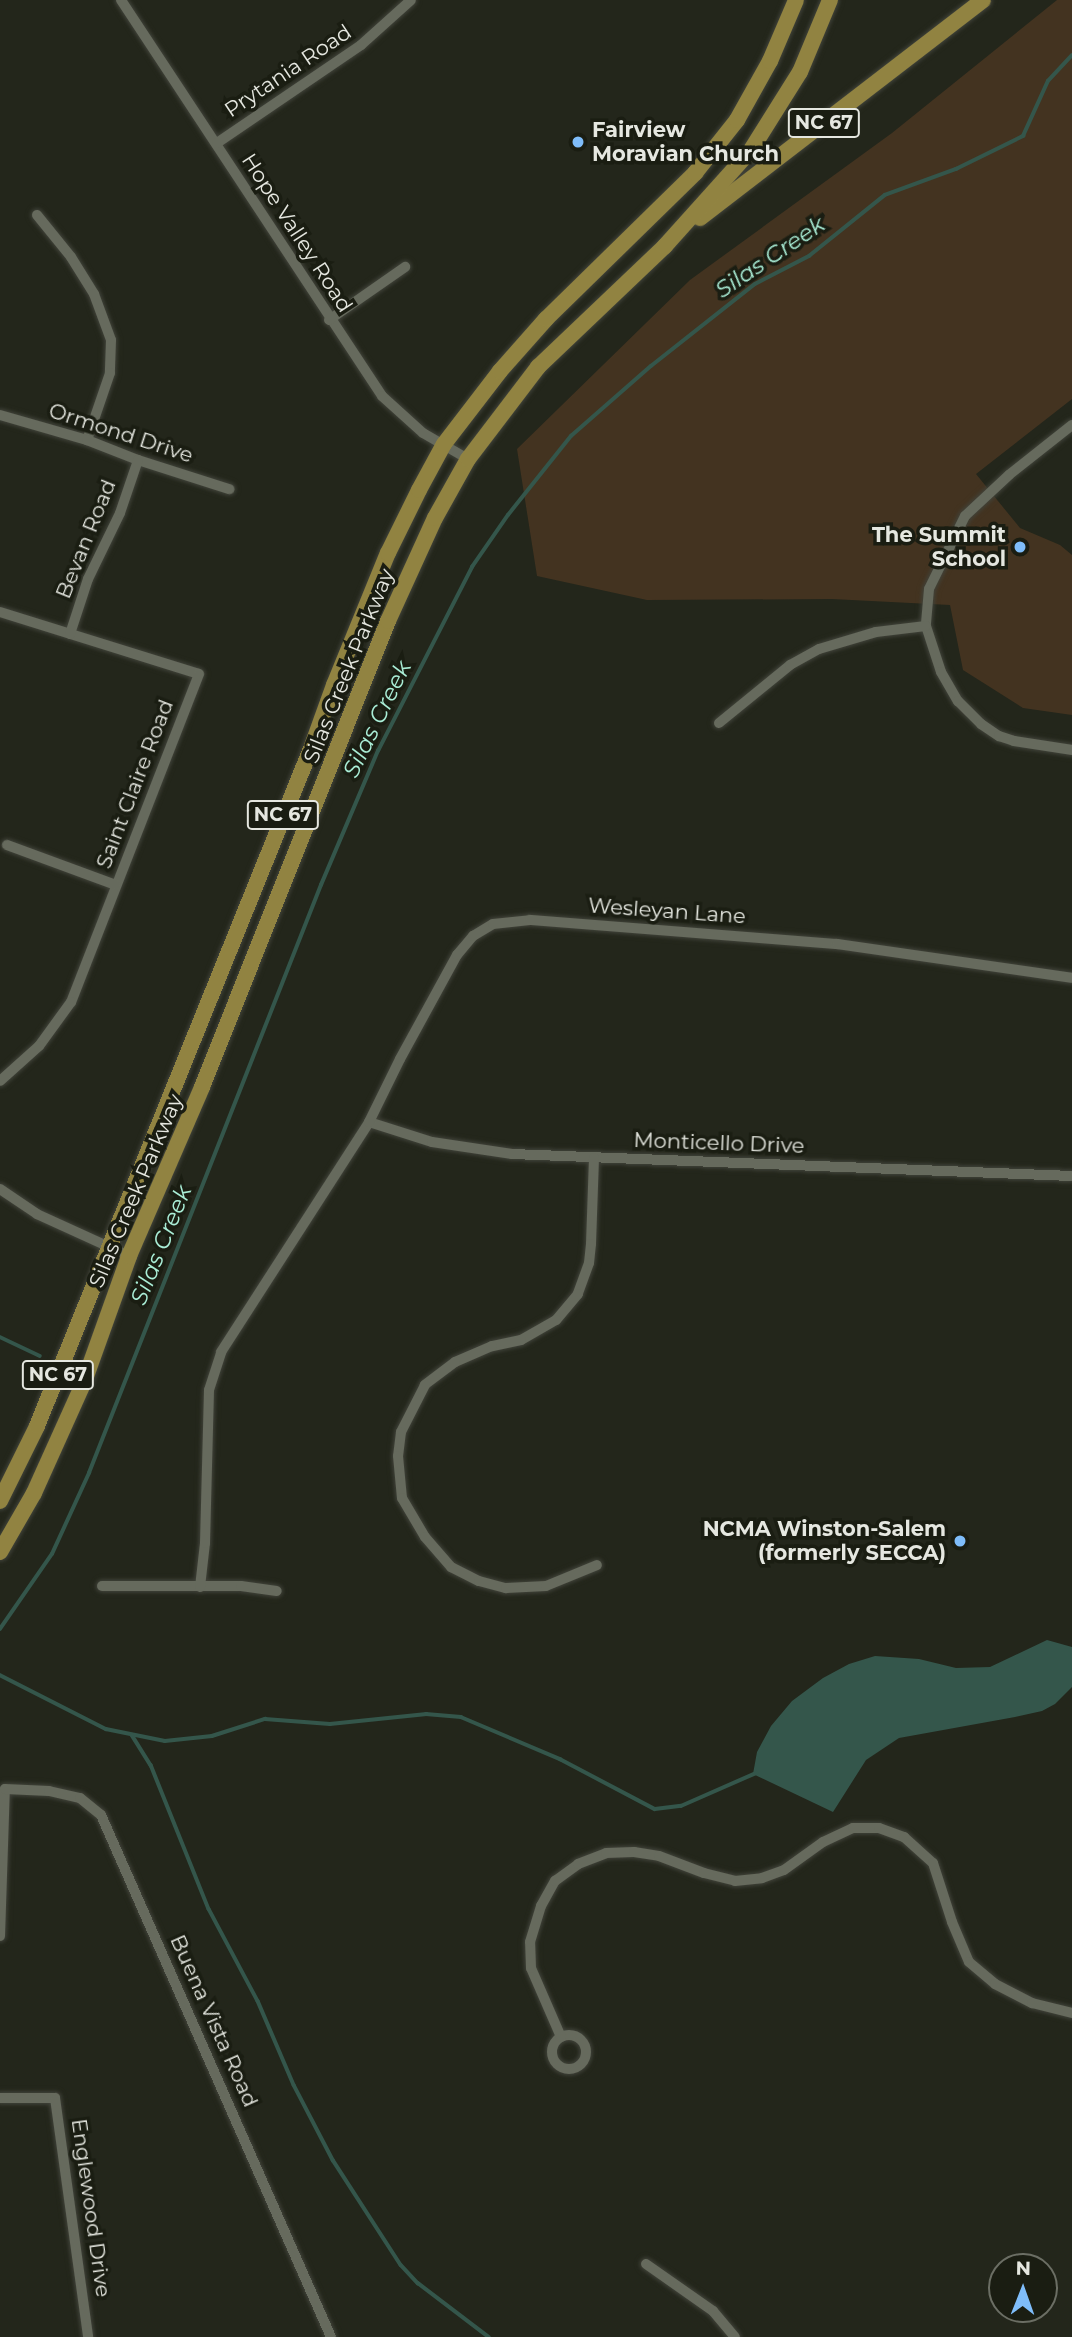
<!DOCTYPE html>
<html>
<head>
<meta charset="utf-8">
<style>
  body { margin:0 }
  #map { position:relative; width:1072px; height:2337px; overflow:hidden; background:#23261b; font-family:Montserrat,sans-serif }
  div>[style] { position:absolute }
  .green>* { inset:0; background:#433320 }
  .water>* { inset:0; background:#34564b }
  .stream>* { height:3.5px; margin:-1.75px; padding:0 1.75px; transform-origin:1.75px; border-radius:1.75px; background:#34564b }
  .roads { filter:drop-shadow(0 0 2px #41433a) drop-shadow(0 0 2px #41433a) }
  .street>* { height:10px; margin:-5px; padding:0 5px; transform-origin:5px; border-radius:5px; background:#666a5d }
  .street>.ring { margin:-5px; padding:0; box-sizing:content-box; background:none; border:10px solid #666a5d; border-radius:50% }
  .primary>* { height:16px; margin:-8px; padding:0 8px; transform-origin:8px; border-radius:8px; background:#918341 }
  .dots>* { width:19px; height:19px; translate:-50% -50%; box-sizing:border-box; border:4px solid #1a1d12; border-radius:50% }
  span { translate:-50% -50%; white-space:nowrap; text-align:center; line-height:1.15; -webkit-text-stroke:7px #1a1d12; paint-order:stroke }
  .shield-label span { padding:2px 5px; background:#1a1d12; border:2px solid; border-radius:5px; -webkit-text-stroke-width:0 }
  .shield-label { font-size:19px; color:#e5e7e0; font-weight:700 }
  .street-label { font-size:21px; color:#e5e7e0 }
  .poi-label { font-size:21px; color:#e5e7e0; font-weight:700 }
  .left { translate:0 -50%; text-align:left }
  .right { translate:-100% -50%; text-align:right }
  .water-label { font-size:23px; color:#aaeed7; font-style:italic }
  .north { position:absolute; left:988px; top:2253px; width:70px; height:70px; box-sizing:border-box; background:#1a1d12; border:2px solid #6b6e64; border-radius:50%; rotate:1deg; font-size:19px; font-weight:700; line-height:28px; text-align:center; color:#e5e7e0 }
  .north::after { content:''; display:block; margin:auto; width:24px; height:32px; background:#7fbdfa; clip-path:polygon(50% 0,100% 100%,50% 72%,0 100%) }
</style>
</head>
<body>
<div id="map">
  <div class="green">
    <div style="clip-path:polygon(1057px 0,1072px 0,1072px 399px,976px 474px,1020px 528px,1060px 545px,1072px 555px,1072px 715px,1023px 708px,963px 670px,950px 605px,832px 599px,647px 600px,537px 576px,517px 449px,690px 280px,892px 133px)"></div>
  </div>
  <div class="water">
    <div style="clip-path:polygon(1047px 1640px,1072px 1647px,1072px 1687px,1055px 1704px,1042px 1711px,1015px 1717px,899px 1738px,866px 1760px,833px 1812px,753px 1774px,757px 1752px,771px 1726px,792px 1701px,823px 1678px,849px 1664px,875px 1656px,919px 1659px,956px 1668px,990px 1667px)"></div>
  </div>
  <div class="stream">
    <div style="left:0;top:1337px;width:44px;rotate:25.4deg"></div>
    <div style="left:0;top:1629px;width:91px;rotate:-55.3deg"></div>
    <div style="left:52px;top:1554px;width:89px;rotate:-65.4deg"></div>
    <div style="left:89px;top:1473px;width:632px;rotate:-68.47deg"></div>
    <div style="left:321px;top:885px;width:146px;rotate:-67deg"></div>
    <div style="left:378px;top:751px;width:207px;rotate:-62.9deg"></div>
    <div style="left:472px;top:567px;width:63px;rotate:-55.3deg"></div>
    <div style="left:508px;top:515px;width:101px;rotate:-51.4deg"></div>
    <div style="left:571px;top:436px;width:106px;rotate:-41.2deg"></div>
    <div style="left:651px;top:366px;width:132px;rotate:-38.3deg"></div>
    <div style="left:755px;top:284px;width:61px;rotate:-27.4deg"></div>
    <div style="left:809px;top:256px;width:97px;rotate:-38.8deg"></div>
    <div style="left:885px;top:195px;width:76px;rotate:-20.1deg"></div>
    <div style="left:956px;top:169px;width:75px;rotate:-26.2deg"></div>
    <div style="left:1023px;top:136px;width:60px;rotate:-65.6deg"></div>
    <div style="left:1048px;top:81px;width:35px;rotate:-47deg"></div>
    <div style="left:0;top:1675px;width:119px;rotate:27deg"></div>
    <div style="left:106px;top:1729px;width:60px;rotate:11.5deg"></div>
    <div style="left:165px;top:1741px;width:47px;rotate:-6.1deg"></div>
    <div style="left:212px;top:1736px;width:56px;rotate:-17.8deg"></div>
    <div style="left:265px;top:1719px;width:65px;rotate:4.4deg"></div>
    <div style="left:330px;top:1724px;width:97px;rotate:-5.9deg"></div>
    <div style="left:426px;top:1714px;width:35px;rotate:5deg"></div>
    <div style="left:461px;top:1717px;width:108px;rotate:23deg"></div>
    <div style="left:560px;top:1759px;width:107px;rotate:27.8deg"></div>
    <div style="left:655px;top:1809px;width:26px;rotate:-7deg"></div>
    <div style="left:681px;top:1806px;width:82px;rotate:-23.7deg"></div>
    <div style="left:132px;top:1735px;width:36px;rotate:58deg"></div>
    <div style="left:151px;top:1765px;width:155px;rotate:68.1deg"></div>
    <div style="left:209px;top:1909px;width:104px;rotate:62deg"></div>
    <div style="left:258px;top:2001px;width:91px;rotate:66.8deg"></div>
    <div style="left:294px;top:2085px;width:85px;rotate:62.5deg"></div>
    <div style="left:333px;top:2160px;width:125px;rotate:57.1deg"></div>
    <div style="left:401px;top:2265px;width:25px;rotate:47deg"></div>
    <div style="left:418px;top:2283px;width:89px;rotate:37.3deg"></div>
  </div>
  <div class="roads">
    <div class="street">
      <div style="left:121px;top:0;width:474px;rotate:56.6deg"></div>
      <div style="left:382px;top:396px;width:55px;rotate:42.1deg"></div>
      <div style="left:423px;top:433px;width:52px;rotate:30deg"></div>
      <div style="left:217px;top:143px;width:174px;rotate:-34.2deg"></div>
      <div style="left:361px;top:45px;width:67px;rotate:-42deg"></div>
      <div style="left:37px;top:215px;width:54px;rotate:51deg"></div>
      <div style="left:71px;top:257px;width:44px;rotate:58.1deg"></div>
      <div style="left:94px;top:294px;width:49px;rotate:69.7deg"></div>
      <div style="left:111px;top:340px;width:33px;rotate:92deg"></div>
      <div style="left:110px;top:373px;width:71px;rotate:108.9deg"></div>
      <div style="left:329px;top:320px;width:93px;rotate:-34.9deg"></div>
      <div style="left:0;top:415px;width:91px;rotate:16deg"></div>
      <div style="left:87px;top:440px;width:55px;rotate:21.4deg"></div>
      <div style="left:138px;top:460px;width:96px;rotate:17.7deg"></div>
      <div style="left:1072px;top:425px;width:80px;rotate:141.6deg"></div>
      <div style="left:1009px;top:475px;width:60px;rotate:137deg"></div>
      <div style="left:965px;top:516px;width:81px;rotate:116.3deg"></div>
      <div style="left:929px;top:589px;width:37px;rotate:95deg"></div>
      <div style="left:926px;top:626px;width:48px;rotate:71.9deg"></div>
      <div style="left:941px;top:672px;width:34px;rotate:60deg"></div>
      <div style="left:958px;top:701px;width:33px;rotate:45deg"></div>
      <div style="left:981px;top:724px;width:22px;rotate:34deg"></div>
      <div style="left:999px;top:736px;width:16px;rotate:18deg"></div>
      <div style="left:1014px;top:741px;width:59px;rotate:8.8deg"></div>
      <div style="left:0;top:612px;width:208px;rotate:17.3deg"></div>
      <div style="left:199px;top:674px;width:352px;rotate:111.3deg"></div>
      <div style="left:71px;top:1002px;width:54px;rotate:126deg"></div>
      <div style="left:39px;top:1046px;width:52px;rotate:138.1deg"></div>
      <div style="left:70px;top:634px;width:58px;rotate:-71.9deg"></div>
      <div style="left:88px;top:579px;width:73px;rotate:-64.1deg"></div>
      <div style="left:120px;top:513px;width:56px;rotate:-71.2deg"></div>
      <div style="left:719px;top:723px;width:92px;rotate:-39.2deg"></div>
      <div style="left:790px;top:665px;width:33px;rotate:-29deg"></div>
      <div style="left:819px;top:649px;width:59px;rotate:-16.6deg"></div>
      <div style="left:876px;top:632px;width:50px;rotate:-6.8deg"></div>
      <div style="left:7px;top:845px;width:116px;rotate:20.2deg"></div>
      <div style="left:369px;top:1122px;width:66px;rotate:17.6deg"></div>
      <div style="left:432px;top:1142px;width:81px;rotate:8.5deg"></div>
      <div style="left:512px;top:1154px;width:560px;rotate:2.25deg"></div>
      <div style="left:594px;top:1158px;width:86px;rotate:92deg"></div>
      <div style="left:591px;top:1244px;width:19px;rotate:96deg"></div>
      <div style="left:589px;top:1263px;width:33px;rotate:110deg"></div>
      <div style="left:578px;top:1294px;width:34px;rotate:130deg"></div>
      <div style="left:556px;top:1320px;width:40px;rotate:150.3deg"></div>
      <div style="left:521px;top:1340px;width:30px;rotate:168deg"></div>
      <div style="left:492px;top:1346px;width:40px;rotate:156.6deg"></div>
      <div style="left:455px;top:1362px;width:38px;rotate:143deg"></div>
      <div style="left:425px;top:1385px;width:53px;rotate:117.1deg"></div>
      <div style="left:401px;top:1432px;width:24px;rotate:97deg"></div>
      <div style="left:398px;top:1456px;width:42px;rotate:84.6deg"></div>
      <div style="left:402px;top:1498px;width:45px;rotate:59.5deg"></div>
      <div style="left:425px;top:1537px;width:40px;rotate:49deg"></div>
      <div style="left:451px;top:1567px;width:31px;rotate:27deg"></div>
      <div style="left:479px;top:1581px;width:28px;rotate:15deg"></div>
      <div style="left:506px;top:1588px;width:40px;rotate:-2.9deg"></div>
      <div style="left:546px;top:1586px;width:55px;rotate:-22.4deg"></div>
      <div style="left:0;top:1189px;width:45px;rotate:34deg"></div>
      <div style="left:37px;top:1214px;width:101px;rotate:24.5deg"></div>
      <div style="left:102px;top:1586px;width:139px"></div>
      <div style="left:241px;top:1586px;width:36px;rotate:8deg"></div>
      <div style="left:200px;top:1587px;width:44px;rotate:-83.5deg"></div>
      <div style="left:205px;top:1543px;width:153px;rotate:-88.5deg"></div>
      <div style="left:209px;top:1390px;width:40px;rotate:-72deg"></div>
      <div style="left:221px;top:1352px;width:274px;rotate:-57.2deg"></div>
      <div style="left:369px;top:1122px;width:70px;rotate:-63.8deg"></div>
      <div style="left:400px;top:1059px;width:119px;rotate:-61.3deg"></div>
      <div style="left:457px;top:955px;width:25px;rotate:-50deg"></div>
      <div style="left:473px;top:936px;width:23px;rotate:-31deg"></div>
      <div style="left:493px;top:924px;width:37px;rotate:-6deg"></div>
      <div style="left:530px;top:920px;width:308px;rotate:4.5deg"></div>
      <div style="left:837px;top:944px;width:237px;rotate:8.2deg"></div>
      <div style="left:0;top:1936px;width:147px;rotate:-88.1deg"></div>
      <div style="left:5px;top:1789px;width:44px;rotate:2.6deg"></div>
      <div style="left:49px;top:1791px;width:32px;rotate:13deg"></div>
      <div style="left:80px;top:1798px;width:27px;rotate:39deg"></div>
      <div style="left:101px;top:1815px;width:570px;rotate:66.22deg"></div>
      <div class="ring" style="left:552px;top:2035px;width:24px;height:24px"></div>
      <div style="left:561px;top:2037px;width:75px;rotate:-113.5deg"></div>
      <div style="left:531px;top:1968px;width:26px;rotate:-92deg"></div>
      <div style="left:530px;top:1942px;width:38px;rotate:-73deg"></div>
      <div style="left:541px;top:1906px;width:29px;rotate:-61deg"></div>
      <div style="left:555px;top:1881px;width:29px;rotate:-36deg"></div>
      <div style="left:578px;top:1864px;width:30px;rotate:-21deg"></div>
      <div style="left:606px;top:1853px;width:28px;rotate:-2deg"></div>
      <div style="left:634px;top:1852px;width:25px;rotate:9deg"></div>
      <div style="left:659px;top:1856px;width:48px;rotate:20.7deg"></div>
      <div style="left:704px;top:1873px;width:32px;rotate:14deg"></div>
      <div style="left:735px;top:1881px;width:27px;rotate:-6deg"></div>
      <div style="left:762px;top:1878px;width:23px;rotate:-20deg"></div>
      <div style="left:784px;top:1870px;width:48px;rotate:-35.7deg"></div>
      <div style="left:823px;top:1842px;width:33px;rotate:-25deg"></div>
      <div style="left:853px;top:1828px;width:26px"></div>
      <div style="left:879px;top:1828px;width:27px;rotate:20deg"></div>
      <div style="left:904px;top:1837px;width:39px;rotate:42deg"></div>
      <div style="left:933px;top:1863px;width:62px;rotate:72.1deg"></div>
      <div style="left:952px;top:1922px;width:43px;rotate:67deg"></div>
      <div style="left:969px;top:1962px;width:34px;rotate:40deg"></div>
      <div style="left:995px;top:1984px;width:42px;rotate:27.2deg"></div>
      <div style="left:1032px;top:2003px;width:41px;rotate:14deg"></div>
      <div style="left:0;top:2098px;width:55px"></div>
      <div style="left:55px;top:2098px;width:241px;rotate:82.1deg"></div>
      <div style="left:646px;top:2264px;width:82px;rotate:35deg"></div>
      <div style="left:713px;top:2311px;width:34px;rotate:50deg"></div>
    </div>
    <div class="primary">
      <div style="left:700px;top:218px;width:357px;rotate:-37.6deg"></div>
      <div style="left:0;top:1501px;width:84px;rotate:-63.7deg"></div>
      <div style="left:37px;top:1426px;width:734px;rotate:-67.98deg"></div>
      <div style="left:312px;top:746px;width:65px;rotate:-70.2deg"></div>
      <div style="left:334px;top:685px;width:143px;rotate:-67.8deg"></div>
      <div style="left:388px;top:553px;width:70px;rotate:-63.8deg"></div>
      <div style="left:419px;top:490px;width:52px;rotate:-61.5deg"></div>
      <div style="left:444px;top:444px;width:92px;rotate:-52.5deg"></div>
      <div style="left:500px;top:371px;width:69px;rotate:-48.5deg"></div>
      <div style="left:546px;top:319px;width:209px;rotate:-44.4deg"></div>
      <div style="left:695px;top:173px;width:68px;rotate:-51.6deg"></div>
      <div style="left:737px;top:120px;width:68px;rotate:-60.8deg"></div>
      <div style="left:770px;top:61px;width:66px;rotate:-66.9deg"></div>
      <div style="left:0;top:1552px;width:68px;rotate:-60deg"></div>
      <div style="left:34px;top:1493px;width:122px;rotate:-65.8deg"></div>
      <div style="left:84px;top:1382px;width:134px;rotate:-70.3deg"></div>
      <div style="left:129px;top:1256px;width:184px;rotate:-66.6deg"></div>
      <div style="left:202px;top:1087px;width:502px;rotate:-68.24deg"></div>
      <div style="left:388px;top:621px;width:113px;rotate:-65.5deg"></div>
      <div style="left:435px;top:518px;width:68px;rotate:-60.8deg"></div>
      <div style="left:468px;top:459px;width:116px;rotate:-52.7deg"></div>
      <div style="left:538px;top:367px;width:175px;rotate:-43.6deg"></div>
      <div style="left:665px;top:246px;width:129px;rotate:-48.1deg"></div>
      <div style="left:751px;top:150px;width:92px;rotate:-57.9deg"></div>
      <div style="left:800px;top:72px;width:78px;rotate:-67.4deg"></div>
    </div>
  </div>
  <div class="dots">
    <div style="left:578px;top:142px;background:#7fbdfa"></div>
    <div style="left:1020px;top:547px;background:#7fbdfa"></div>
    <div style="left:960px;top:1541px;background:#7fbdfa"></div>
  </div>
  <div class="shield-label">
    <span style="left:824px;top:123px">NC 67</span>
    <span style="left:283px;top:815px">NC 67</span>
    <span style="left:58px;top:1375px">NC 67</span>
  </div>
  <div class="street-label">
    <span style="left:288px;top:71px;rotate:-34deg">Prytania Road</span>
    <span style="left:297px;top:233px;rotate:57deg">Hope Valley Road</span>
    <span style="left:121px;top:433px;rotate:18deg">Ormond Drive</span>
    <span style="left:86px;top:539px;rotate:-68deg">Bevan Road</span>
    <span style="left:349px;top:666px;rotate:-68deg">Silas Creek Parkway</span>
    <span style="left:135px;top:784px;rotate:-69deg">Saint Claire Road</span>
    <span style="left:667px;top:911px;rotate:4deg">Wesleyan Lane</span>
    <span style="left:719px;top:1143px;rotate:2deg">Monticello Drive</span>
    <span style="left:136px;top:1191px;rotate:-67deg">Silas Creek Parkway</span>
    <span style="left:214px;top:2021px;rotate:66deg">Buena Vista Road</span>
    <span style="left:91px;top:2208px;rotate:82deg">Englewood Drive</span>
  </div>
  <div class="poi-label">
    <span class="left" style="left:592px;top:142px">Fairview<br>Moravian Church</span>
    <span class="right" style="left:1006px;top:547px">The Summit<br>School</span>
    <span class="right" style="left:946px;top:1541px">NCMA Winston-Salem<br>(formerly SECCA)</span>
  </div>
  <div class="water-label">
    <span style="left:770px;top:257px;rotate:-34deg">Silas Creek</span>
    <span style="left:377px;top:719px;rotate:-64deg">Silas Creek</span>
    <span style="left:161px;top:1245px;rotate:-68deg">Silas Creek</span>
  </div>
  <div class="north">N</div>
</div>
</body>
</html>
